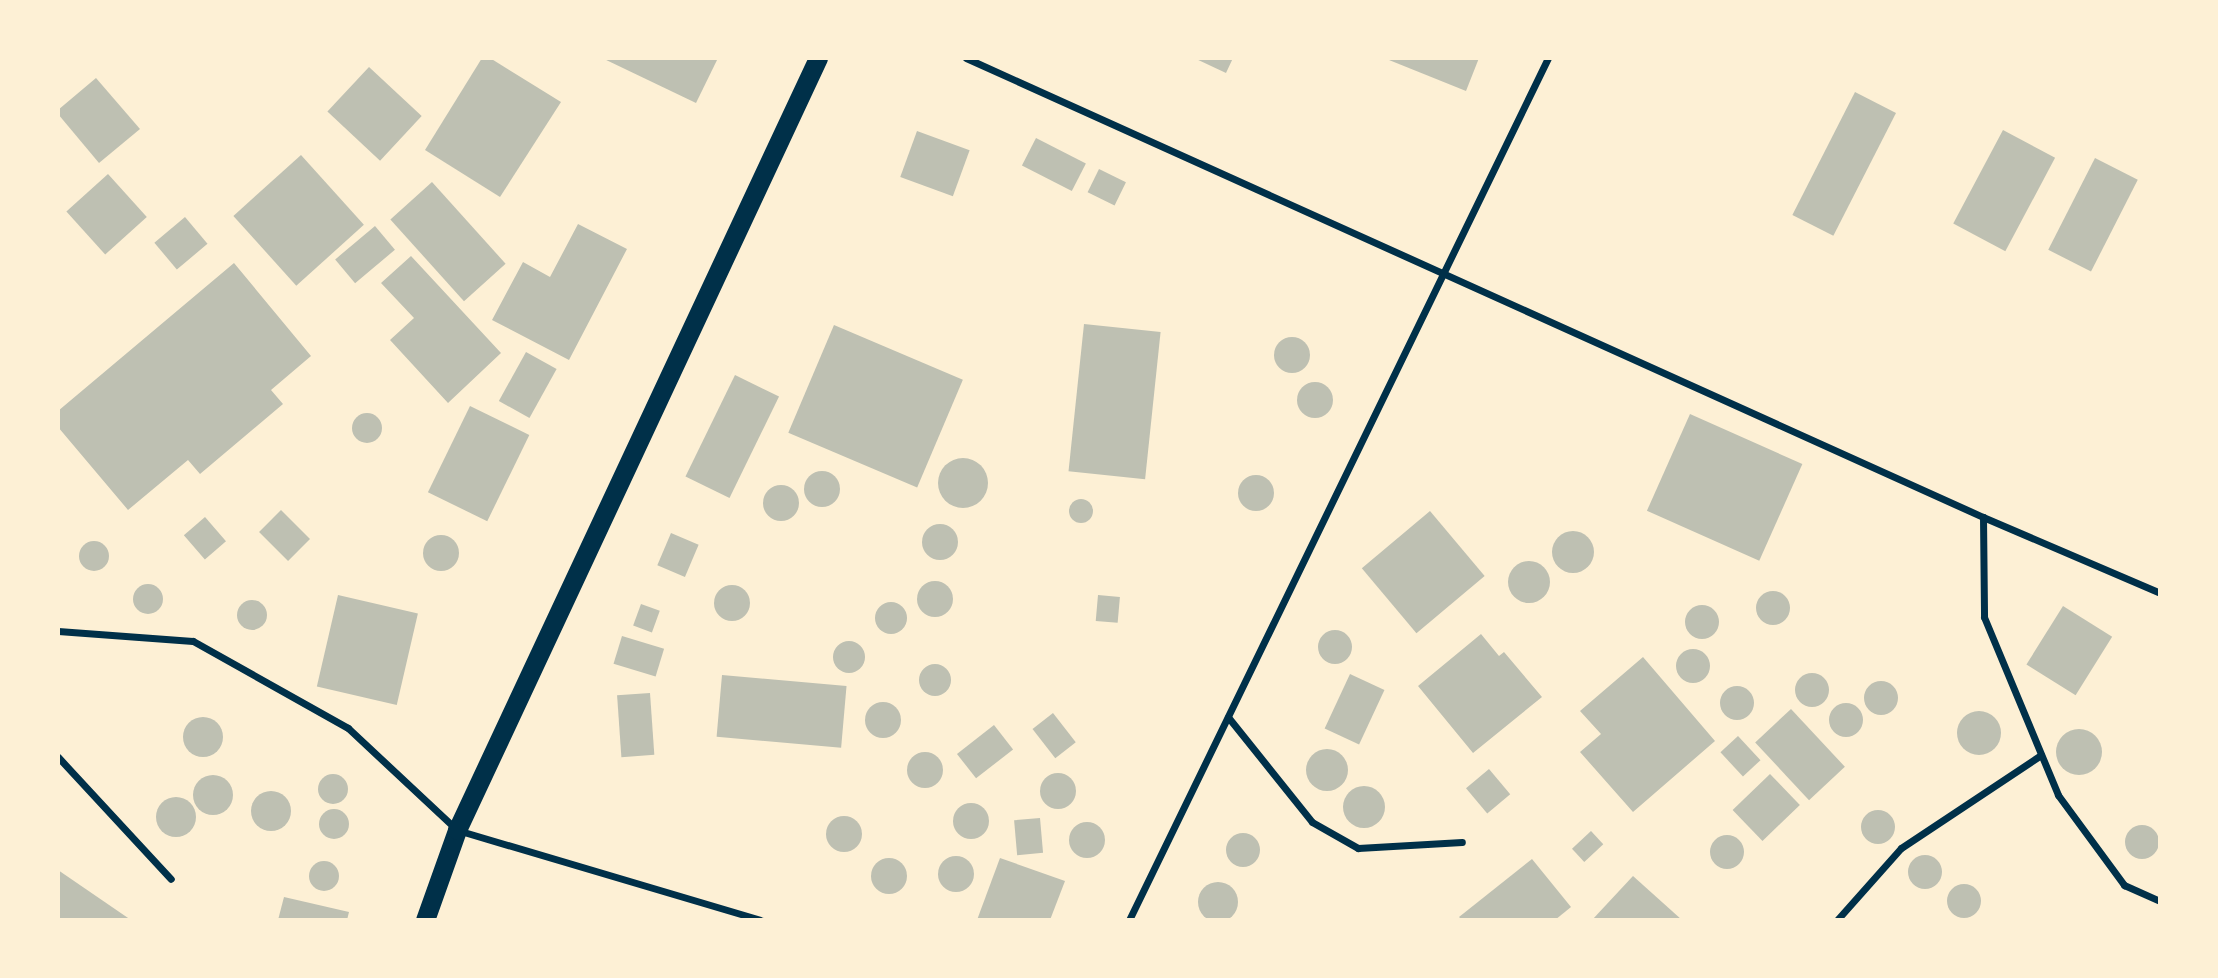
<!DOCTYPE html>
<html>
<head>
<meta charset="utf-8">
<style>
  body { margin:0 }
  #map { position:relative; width:2218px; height:978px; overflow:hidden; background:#fdf0d5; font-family:"Fira Sans Condensed",sans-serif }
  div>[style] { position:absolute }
  .building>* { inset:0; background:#bec0b2; transform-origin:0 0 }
  .round { border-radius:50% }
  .minor>* { height:7px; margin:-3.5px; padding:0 3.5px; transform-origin:3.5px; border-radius:3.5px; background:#003049 }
  .trunk>* { height:19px; margin:-9.5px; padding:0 9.5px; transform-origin:9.5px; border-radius:9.5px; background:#003049 }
  span { translate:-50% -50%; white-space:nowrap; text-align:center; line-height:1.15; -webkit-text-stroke:6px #fdf0d5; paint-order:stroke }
  .frame { position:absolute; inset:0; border:60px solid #fdf0d5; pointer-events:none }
</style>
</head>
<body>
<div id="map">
  <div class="building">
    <div style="clip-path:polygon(482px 58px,490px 58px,561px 102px,500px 197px,425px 150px)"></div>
    <div style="clip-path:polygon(602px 58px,718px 58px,696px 103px)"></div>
    <div style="clip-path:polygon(1194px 58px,1233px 58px,1226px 73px)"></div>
    <div style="clip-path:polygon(1384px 58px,1479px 58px,1466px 91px)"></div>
    <div style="left:369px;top:67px;width:72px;height:61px;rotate:43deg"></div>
    <div style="clip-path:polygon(96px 78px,140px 129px,99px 163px,58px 114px,58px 110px)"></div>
    <div style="left:1855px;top:92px;width:46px;height:138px;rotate:27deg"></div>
    <div style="left:2003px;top:130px;width:59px;height:106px;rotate:28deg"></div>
    <div style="left:917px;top:131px;width:56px;height:49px;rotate:20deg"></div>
    <div style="left:1036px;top:138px;width:56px;height:31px;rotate:27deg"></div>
    <div style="left:301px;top:155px;width:94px;height:91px;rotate:48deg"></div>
    <div style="left:2095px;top:158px;width:48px;height:103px;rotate:27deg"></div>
    <div style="left:1099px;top:169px;width:30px;height:26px;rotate:26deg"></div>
    <div style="left:108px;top:174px;width:58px;height:56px;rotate:48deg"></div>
    <div style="left:432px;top:182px;width:110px;height:56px;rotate:48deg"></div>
    <div style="left:185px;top:217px;width:35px;height:40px;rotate:50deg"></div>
    <div style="clip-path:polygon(578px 224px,627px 249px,569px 360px,492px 320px,523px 262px,550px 277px)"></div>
    <div style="left:375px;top:226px;width:31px;height:52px;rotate:50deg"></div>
    <div style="clip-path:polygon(411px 256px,501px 353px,448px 403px,390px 340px,414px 318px,381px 283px)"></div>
    <div style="clip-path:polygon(234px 263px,311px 356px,271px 390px,283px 404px,200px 474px,188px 460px,128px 510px,58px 427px,58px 411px)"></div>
    <div style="left:1084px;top:324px;width:77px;height:148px;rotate:6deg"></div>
    <div style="left:834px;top:325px;width:140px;height:117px;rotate:23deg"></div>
    <div class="round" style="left:1274px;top:337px;width:36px;height:36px"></div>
    <div style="left:526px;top:352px;width:35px;height:56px;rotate:29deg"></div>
    <div style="left:735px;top:375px;width:49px;height:113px;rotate:26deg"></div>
    <div class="round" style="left:1297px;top:382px;width:36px;height:36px"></div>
    <div style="left:470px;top:406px;width:66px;height:96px;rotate:26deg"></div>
    <div class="round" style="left:352px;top:413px;width:30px;height:30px"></div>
    <div style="left:1690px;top:414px;width:123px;height:106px;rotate:24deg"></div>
    <div class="round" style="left:938px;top:458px;width:50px;height:50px"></div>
    <div class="round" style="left:804px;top:471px;width:36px;height:36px"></div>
    <div class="round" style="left:1238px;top:475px;width:36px;height:36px"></div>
    <div class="round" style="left:763px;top:485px;width:36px;height:36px"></div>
    <div class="round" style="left:1069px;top:499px;width:24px;height:24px"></div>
    <div style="left:281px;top:510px;width:41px;height:31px;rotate:45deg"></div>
    <div style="left:1430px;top:511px;width:85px;height:89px;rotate:50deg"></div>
    <div style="left:205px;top:517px;width:32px;height:28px;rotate:49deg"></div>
    <div class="round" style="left:922px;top:524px;width:36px;height:36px"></div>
    <div class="round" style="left:1552px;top:531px;width:42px;height:42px"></div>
    <div style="left:671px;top:533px;width:30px;height:35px;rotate:23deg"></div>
    <div class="round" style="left:423px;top:535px;width:36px;height:36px"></div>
    <div class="round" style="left:79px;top:541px;width:30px;height:30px"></div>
    <div class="round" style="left:1508px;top:561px;width:42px;height:42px"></div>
    <div class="round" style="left:917px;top:581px;width:36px;height:36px"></div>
    <div class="round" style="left:133px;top:584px;width:30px;height:30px"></div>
    <div class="round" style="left:714px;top:585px;width:36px;height:36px"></div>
    <div class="round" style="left:1756px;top:591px;width:34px;height:34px"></div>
    <div style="left:338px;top:595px;width:82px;height:94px;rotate:13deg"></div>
    <div style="left:1098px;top:595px;width:22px;height:26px;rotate:5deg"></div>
    <div class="round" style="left:237px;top:600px;width:30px;height:30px"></div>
    <div class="round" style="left:875px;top:602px;width:32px;height:32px"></div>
    <div style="left:641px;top:604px;width:20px;height:23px;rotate:20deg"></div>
    <div class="round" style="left:1685px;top:605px;width:34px;height:34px"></div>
    <div style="left:2063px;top:606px;width:58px;height:69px;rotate:32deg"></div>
    <div class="round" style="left:1318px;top:630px;width:34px;height:34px"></div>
    <div style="clip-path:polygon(1481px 634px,1499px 656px,1504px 652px,1542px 697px,1473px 753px,1418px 686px)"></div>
    <div style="left:622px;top:636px;width:44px;height:29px;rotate:17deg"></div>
    <div class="round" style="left:833px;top:641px;width:32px;height:32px"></div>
    <div class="round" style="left:1676px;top:649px;width:34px;height:34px"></div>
    <div style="clip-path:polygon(1643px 657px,1715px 741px,1633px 812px,1580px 752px,1601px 734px,1580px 711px)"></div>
    <div class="round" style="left:919px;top:664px;width:32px;height:32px"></div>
    <div class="round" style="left:1795px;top:673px;width:34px;height:34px"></div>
    <div style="left:1350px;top:674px;width:38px;height:60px;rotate:25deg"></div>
    <div style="left:722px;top:675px;width:125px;height:62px;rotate:5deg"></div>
    <div class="round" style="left:1864px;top:681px;width:34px;height:34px"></div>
    <div class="round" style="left:1720px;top:686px;width:34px;height:34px"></div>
    <div style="left:650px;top:693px;width:62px;height:33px;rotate:86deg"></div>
    <div class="round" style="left:865px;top:702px;width:36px;height:36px"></div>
    <div class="round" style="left:1829px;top:703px;width:34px;height:34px"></div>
    <div style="left:1791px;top:709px;width:79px;height:49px;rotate:47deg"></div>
    <div class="round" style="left:1957px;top:711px;width:44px;height:44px"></div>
    <div style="left:1053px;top:713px;width:37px;height:26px;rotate:52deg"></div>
    <div class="round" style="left:183px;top:717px;width:40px;height:40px"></div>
    <div style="left:994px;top:725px;width:31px;height:47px;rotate:52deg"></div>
    <div class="round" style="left:2056px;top:729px;width:46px;height:46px"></div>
    <div style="left:1738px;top:736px;width:33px;height:24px;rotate:47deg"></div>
    <div class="round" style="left:1306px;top:749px;width:42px;height:42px"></div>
    <div class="round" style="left:907px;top:752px;width:36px;height:36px"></div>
    <div style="left:1489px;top:769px;width:33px;height:30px;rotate:50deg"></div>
    <div class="round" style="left:1040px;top:773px;width:36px;height:36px"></div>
    <div style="left:1770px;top:774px;width:43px;height:52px;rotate:46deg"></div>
    <div class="round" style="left:318px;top:774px;width:30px;height:30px"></div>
    <div class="round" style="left:193px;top:775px;width:40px;height:40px"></div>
    <div class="round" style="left:1343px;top:786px;width:42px;height:42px"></div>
    <div class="round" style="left:251px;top:791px;width:40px;height:40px"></div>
    <div class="round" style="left:156px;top:797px;width:40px;height:40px"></div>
    <div class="round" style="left:953px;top:803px;width:36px;height:36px"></div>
    <div class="round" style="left:319px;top:809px;width:30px;height:30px"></div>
    <div class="round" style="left:1861px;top:810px;width:34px;height:34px"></div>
    <div class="round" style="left:826px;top:816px;width:36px;height:36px"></div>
    <div style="left:1040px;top:818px;width:35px;height:26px;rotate:85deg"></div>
    <div class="round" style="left:1069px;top:822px;width:36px;height:36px"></div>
    <div class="round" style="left:2125px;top:825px;width:34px;height:34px"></div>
    <div style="left:1591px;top:831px;width:18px;height:26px;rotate:47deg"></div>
    <div class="round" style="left:1226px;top:833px;width:34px;height:34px"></div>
    <div class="round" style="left:1710px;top:835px;width:34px;height:34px"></div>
    <div class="round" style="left:1908px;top:855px;width:34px;height:34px"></div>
    <div class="round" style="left:938px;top:856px;width:36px;height:36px"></div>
    <div class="round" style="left:871px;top:858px;width:36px;height:36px"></div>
    <div style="clip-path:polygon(1000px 858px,1065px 881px,1050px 920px,977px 920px)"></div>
    <div style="clip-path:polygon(1532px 859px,1571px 907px,1555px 920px,1462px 920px,1459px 917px)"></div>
    <div class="round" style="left:309px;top:861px;width:30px;height:30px"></div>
    <div style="clip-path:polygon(58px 870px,131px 920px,58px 920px)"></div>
    <div style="clip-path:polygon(1633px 876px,1682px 920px,1592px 920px)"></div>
    <div class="round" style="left:1198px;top:882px;width:40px;height:40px"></div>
    <div class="round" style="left:1947px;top:884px;width:34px;height:34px"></div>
    <div style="clip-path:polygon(284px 897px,349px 912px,347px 920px,278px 920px)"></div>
  </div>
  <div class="minor">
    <div style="left:966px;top:58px;width:1116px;rotate:24.29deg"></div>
    <div style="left:1983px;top:517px;width:193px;rotate:23.2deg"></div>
    <div style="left:1983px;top:517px;width:100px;rotate:89.4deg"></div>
    <div style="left:1984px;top:617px;width:193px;rotate:67.4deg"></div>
    <div style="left:2058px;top:795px;width:112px;rotate:53.7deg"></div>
    <div style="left:2124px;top:885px;width:39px;rotate:24deg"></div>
    <div style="left:58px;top:631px;width:135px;rotate:4.2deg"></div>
    <div style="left:193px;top:641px;width:178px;rotate:29.3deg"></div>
    <div style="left:348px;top:728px;width:149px;rotate:43.1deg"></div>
    <div style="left:457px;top:830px;width:316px;rotate:16.5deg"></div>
    <div style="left:1228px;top:717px;width:134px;rotate:51.3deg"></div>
    <div style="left:1312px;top:822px;width:53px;rotate:29.5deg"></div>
    <div style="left:1358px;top:848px;width:104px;rotate:-3.3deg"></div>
    <div style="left:58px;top:757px;width:166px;rotate:47.2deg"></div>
    <div style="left:1129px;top:920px;width:958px;rotate:-64.08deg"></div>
    <div style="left:1837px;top:920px;width:96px;rotate:-48.4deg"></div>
    <div style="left:1901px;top:848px;width:168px;rotate:-33.6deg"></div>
  </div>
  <div class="trunk">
    <div style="left:425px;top:920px;width:96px;rotate:-70.4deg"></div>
    <div style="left:457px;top:830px;width:852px;rotate:-64.94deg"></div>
  </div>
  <div class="frame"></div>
</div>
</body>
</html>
